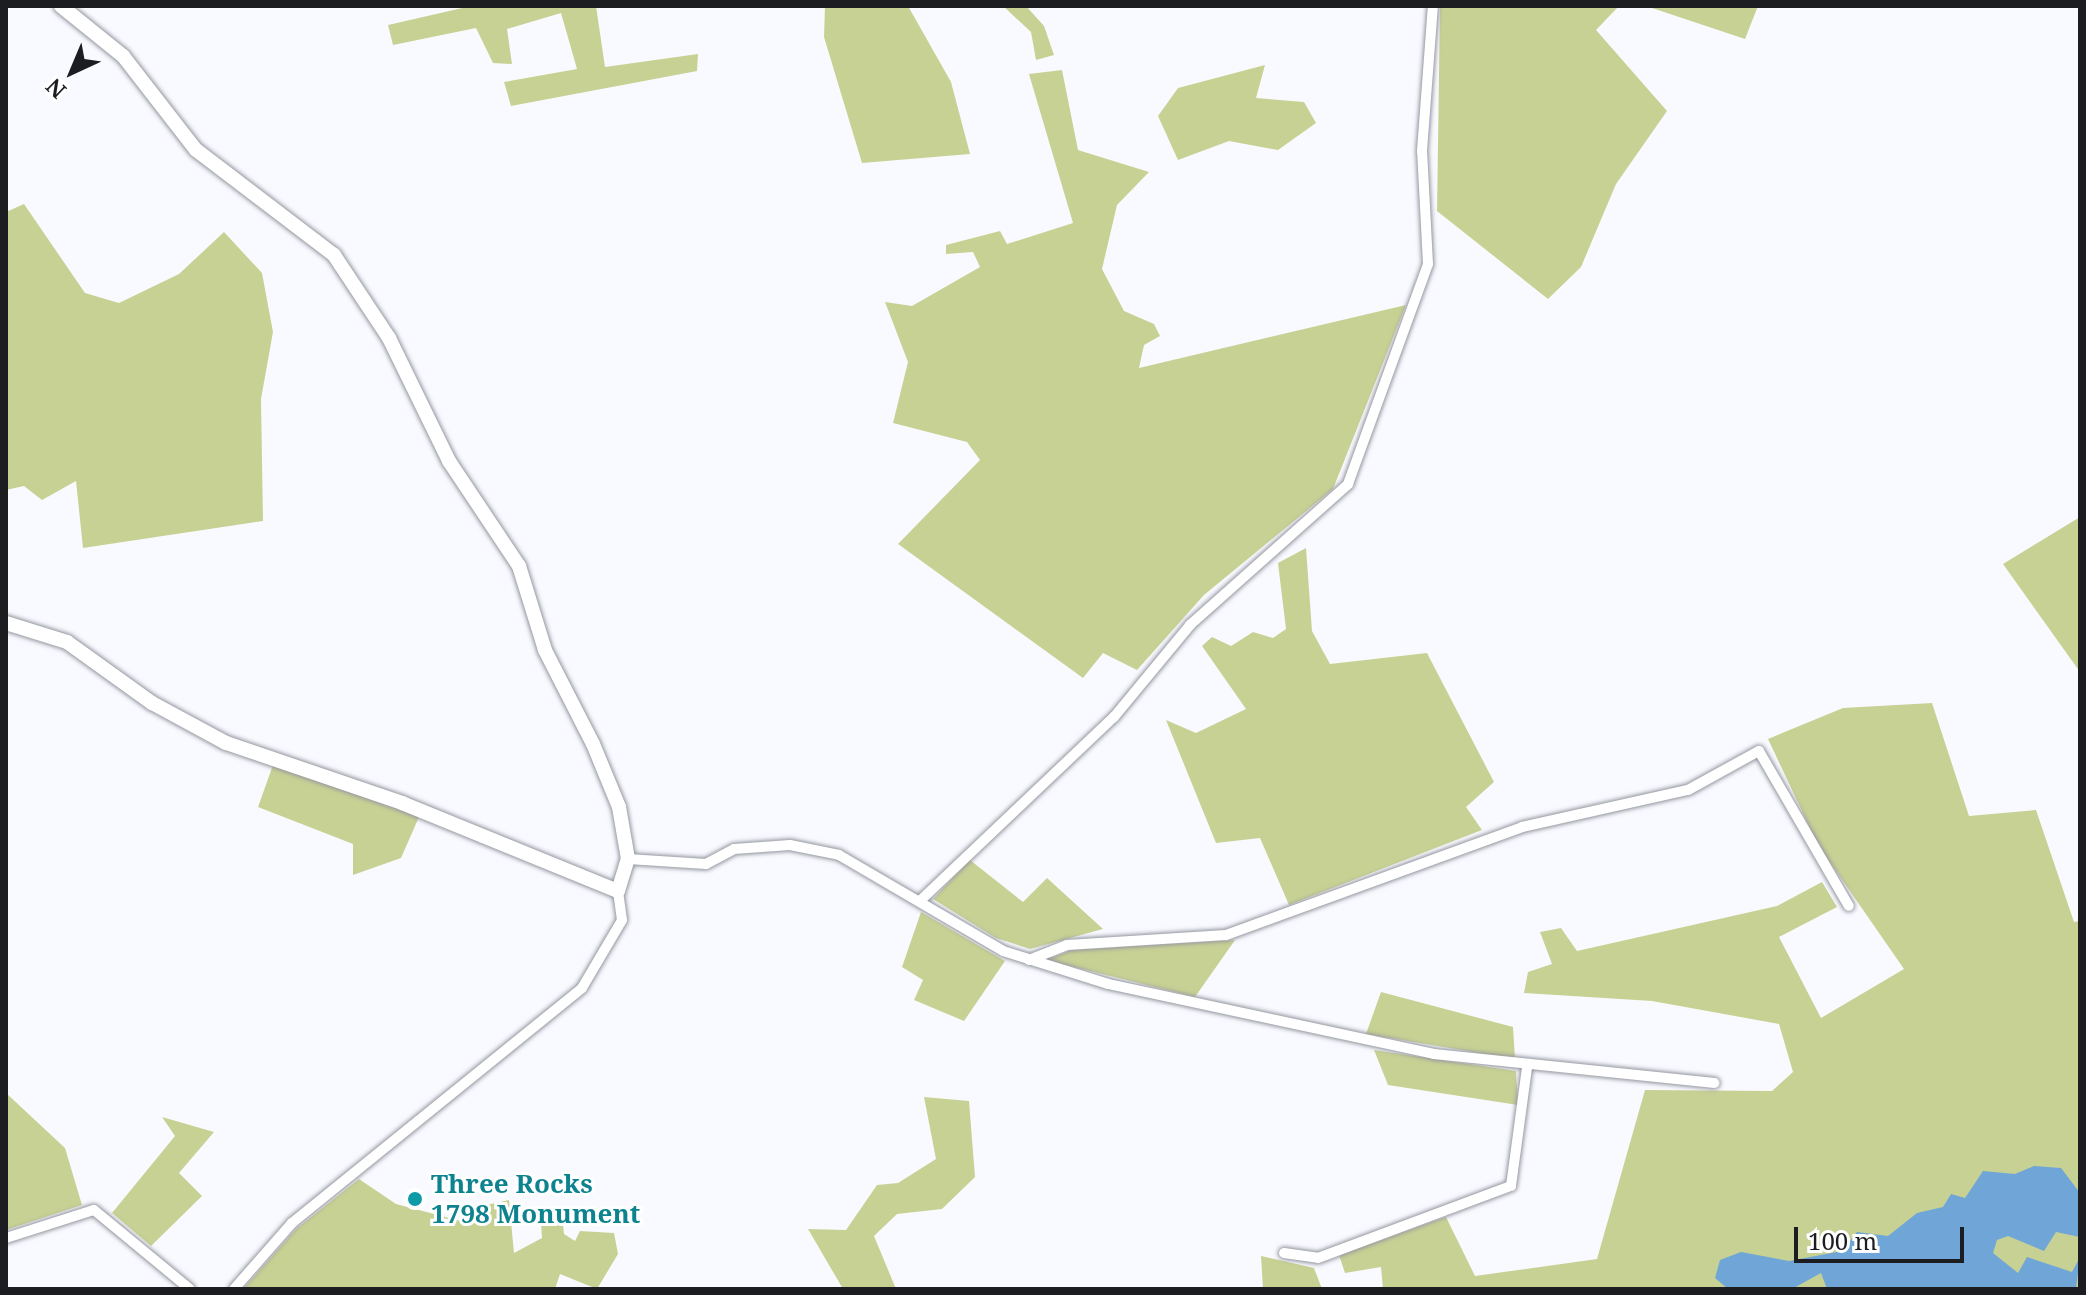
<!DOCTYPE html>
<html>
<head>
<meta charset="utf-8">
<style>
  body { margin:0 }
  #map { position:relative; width:2086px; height:1295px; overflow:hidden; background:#f9faff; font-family:"Noto Serif",serif }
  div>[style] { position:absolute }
  .green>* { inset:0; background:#c8d194 }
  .water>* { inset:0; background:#6fa6d7 }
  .roads { filter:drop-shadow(0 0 2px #9497a0) drop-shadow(0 0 2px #9497a0) }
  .street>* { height:10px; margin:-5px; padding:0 5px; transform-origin:5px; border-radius:5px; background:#fff }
  .secondary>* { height:14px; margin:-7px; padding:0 7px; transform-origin:7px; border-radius:7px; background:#fff }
  .dots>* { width:22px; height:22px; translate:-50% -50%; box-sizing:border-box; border:4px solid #fff; border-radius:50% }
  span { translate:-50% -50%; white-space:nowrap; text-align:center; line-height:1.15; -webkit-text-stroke:6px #fff; paint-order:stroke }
  .culture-label { font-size:26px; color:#0d838f; font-weight:700 }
  .left { translate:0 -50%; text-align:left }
  .frame { position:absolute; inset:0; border:8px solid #1c1d20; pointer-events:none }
  .north { position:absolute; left:32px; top:32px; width:80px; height:80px; -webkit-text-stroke:6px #fff; paint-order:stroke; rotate:224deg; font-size:22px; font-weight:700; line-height:32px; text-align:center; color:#1c1d20 }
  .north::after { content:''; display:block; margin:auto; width:28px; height:36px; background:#1c1d20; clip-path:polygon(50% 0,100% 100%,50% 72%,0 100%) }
  .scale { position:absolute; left:1794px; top:1227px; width:170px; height:36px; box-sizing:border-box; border:4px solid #1c1d20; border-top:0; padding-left:10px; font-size:24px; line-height:28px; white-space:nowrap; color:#1c1d20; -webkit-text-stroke:6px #fff; paint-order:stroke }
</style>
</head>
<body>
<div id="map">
  <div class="green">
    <div style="clip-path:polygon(471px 6px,596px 6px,605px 67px,698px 54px,697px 71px,511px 106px,504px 82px,577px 69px,561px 13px,507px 29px,512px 64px,493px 63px,476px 28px,393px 45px,388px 25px)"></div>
    <div style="clip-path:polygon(825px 6px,908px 6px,951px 82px,970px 154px,862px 163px,824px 37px)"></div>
    <div style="clip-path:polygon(1003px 6px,1026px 6px,1044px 26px,1054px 55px,1036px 60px,1031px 32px)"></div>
    <div style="clip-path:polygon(1440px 6px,1619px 6px,1596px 30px,1667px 111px,1616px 184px,1581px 267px,1548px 299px,1437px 211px)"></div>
    <div style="clip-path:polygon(1646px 6px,1758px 6px,1745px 39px)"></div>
    <div style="clip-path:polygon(1265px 65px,1256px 98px,1304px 102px,1316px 123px,1278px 150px,1229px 141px,1178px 160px,1158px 116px,1178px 88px)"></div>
    <div style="clip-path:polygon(1062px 70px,1078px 150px,1149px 172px,1117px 205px,1102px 269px,1124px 311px,1154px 324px,1160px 336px,1144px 345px,1139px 368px,1406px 305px,1333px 489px,1204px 595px,1137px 670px,1103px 653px,1083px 678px,898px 544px,980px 460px,967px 442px,893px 423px,908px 362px,885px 302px,912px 306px,980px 267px,973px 252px,946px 254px,946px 245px,1000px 231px,1007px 244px,1073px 223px,1029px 74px)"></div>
    <div style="clip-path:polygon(24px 204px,85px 293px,119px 303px,179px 274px,224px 232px,262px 273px,273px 332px,261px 399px,263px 521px,83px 548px,76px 481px,42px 500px,24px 486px,6px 490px,6px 212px)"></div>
    <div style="clip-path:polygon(2080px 517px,2080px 672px,2003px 564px)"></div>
    <div style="clip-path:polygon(1306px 548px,1312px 631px,1330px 664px,1427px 653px,1494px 782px,1466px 807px,1482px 830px,1289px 905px,1260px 838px,1216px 843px,1166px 720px,1196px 733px,1246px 709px,1202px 646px,1212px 637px,1231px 646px,1253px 632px,1273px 638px,1286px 629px,1278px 563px)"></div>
    <div style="clip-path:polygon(1932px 703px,1969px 816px,2036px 810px,2074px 922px,2080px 921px,2080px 1289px,1383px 1289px,1381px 1267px,1345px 1273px,1339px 1255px,1446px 1217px,1475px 1276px,1597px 1259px,1645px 1090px,1772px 1091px,1793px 1072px,1779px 1024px,1652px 1001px,1524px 993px,1528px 972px,1552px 964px,1540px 932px,1561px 928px,1577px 951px,1777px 906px,1822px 882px,1837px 907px,1779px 937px,1821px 1018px,1904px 969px,1818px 845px,1768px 739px,1843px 708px)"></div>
    <div style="clip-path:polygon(273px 765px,419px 817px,401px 858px,353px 875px,353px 844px,258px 807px)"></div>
    <div style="clip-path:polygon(970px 860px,1023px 902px,1047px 878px,1103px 929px,1030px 949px,996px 938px,933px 899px)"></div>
    <div style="clip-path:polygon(921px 912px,1005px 961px,964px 1021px,914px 1000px,923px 980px,902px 967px)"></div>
    <div style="clip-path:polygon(1235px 940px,1195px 997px,1046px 960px,1072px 950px)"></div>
    <div style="clip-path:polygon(1381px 992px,1513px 1027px,1515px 1059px,1366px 1034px)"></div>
    <div style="clip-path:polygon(1374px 1050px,1516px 1071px,1518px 1105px,1388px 1085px)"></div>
    <div style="clip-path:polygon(6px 1093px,65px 1148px,82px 1205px,6px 1230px)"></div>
    <div style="clip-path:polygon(924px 1097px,969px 1101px,975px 1177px,942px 1209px,897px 1214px,874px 1236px,896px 1289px,843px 1289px,808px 1229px,846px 1230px,877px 1185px,898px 1183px,936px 1159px)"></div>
    <div style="clip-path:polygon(162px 1117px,214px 1132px,179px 1173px,202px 1196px,151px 1246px,112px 1213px,175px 1136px)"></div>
    <div style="clip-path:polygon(359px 1179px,396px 1204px,461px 1221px,477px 1207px,509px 1200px,514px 1253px,542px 1238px,540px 1209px,562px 1215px,564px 1234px,575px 1241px,580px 1231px,614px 1233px,618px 1254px,597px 1289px,560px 1274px,555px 1289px,243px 1289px,296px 1229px)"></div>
    <div style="clip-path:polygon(1261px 1256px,1314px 1268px,1322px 1289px,1263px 1289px)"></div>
  </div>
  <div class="water">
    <div style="clip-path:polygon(2034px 1166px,2061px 1168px,2080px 1193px,2080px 1237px,2056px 1232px,2044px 1251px,2008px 1236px,1997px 1240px,1993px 1253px,2018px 1273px,2027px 1257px,2072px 1272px,2080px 1257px,2076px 1289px,1827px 1289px,1821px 1273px,1792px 1289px,1728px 1289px,1715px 1278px,1720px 1260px,1741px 1252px,1789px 1261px,1842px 1251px,1857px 1232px,1888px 1236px,1917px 1213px,1943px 1207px,1951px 1194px,1965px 1198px,1983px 1171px,2015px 1174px)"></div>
  </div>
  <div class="roads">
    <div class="street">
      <div style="left:628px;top:859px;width:78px;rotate:3.7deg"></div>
      <div style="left:706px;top:864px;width:32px;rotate:-28deg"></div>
      <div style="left:734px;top:849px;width:56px;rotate:-4.1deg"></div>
      <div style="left:790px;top:845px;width:50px;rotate:11.5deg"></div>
      <div style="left:839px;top:855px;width:190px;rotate:30.3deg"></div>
      <div style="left:1003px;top:951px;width:110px;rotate:17.4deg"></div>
      <div style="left:1108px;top:984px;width:333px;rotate:12.1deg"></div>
      <div style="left:1434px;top:1054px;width:282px;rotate:5.9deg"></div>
      <div style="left:922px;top:899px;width:265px;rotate:-43.5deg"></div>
      <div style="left:1114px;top:717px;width:119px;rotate:-50.4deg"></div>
      <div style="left:1190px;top:625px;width:212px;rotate:-41.7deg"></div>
      <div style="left:1348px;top:484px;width:234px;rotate:-70deg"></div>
      <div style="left:1428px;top:264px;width:113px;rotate:-93deg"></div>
      <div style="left:1422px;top:151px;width:145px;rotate:-85.7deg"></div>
      <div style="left:1029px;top:960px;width:41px;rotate:-21.5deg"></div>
      <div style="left:1067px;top:945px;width:159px;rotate:-3.6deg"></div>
      <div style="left:1226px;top:935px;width:315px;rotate:-20deg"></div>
      <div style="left:1522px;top:827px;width:170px;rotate:-12.6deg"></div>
      <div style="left:1688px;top:790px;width:81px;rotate:-28.8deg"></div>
      <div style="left:1759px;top:751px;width:179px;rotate:59.9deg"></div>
      <div style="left:6px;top:1238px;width:92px;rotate:-17.7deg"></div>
      <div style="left:94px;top:1210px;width:124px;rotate:39.5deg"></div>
      <div style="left:1284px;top:1253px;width:34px;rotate:8deg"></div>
      <div style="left:1318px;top:1258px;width:206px;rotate:-20.5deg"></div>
      <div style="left:1511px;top:1186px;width:120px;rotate:-82.3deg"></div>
      <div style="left:234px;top:1289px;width:88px;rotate:-48.7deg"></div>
      <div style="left:292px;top:1223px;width:373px;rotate:-39deg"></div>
      <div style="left:582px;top:988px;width:79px;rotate:-59.5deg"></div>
      <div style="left:622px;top:920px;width:29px;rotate:-98deg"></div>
    </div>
    <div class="secondary">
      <div style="left:6px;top:623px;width:64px;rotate:17.3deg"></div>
      <div style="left:67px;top:642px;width:105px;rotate:35.7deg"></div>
      <div style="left:152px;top:703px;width:84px;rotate:28.4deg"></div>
      <div style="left:226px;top:743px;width:186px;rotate:18.8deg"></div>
      <div style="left:402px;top:803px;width:233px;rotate:22.2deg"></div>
      <div style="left:618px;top:891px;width:34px;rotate:-73deg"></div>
      <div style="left:628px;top:859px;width:53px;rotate:-99.8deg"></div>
      <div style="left:619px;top:807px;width:68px;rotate:-112.4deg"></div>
      <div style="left:593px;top:744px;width:106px;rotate:-117.1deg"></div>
      <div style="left:545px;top:650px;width:88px;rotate:-107.2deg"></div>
      <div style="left:519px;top:566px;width:126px;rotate:-123.7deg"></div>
      <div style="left:449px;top:461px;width:137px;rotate:-116deg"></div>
      <div style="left:389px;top:338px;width:100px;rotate:-123.5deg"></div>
      <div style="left:334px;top:255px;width:173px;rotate:-142.7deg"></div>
      <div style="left:196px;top:150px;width:119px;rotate:-127.8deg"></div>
      <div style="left:123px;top:56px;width:80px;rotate:-141.1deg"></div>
    </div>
  </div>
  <div class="dots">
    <div style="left:415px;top:1199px;background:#0f9aa8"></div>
  </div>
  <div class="culture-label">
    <span class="left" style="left:431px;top:1199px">Three Rocks<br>1798 Monument</span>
  </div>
  <div class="frame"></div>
  <div class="north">N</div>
  <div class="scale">100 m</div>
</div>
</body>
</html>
